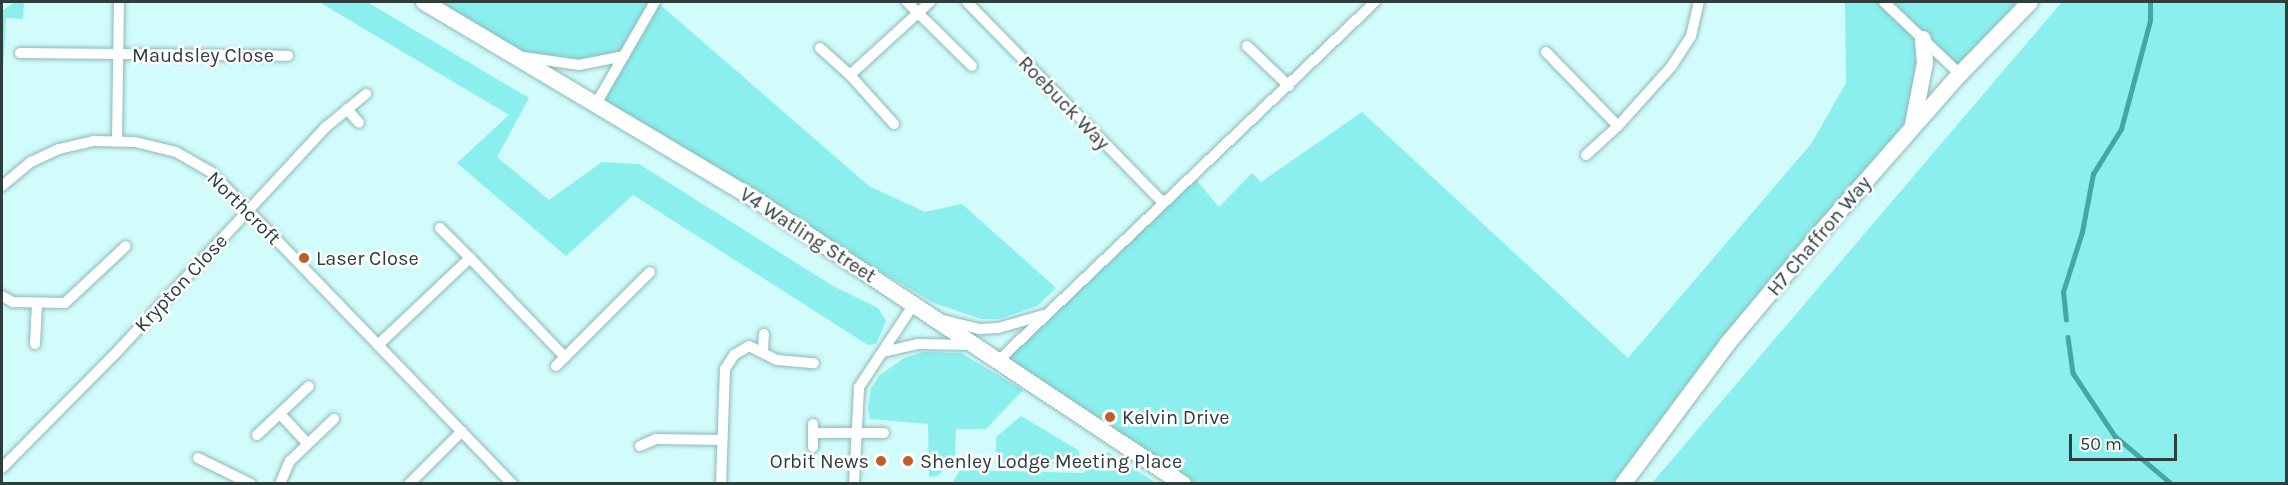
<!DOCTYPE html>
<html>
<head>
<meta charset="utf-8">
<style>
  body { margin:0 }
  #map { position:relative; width:2288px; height:485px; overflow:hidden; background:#d1fcfb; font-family:Karla,sans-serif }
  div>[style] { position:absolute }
  .green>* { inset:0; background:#8aefed }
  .stream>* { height:4.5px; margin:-2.25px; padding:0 2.25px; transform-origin:2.25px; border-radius:2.25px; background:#43a7a5 }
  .roads { filter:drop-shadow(0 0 2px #8fb8b7) drop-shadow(0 0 2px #8fb8b7) }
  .street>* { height:10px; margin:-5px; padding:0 5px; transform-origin:5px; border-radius:5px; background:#fff }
  .secondary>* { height:16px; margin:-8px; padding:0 8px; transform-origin:8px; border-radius:8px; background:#fff }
  .dots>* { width:16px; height:16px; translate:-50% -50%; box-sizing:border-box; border:3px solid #fff; border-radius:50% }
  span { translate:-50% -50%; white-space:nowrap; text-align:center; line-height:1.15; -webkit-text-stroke:5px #fff; paint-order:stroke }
  .street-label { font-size:20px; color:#2d3e3d }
  .poi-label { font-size:20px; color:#2d3e3d }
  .left { translate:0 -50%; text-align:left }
  .right { translate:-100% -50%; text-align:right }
  .frame { position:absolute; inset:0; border:3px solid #2d3e3d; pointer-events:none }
  .scale { position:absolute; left:2069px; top:434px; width:108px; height:27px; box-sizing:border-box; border:3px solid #2d3e3d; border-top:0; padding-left:8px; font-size:18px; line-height:21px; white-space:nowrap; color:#2d3e3d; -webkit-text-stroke:4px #fff; paint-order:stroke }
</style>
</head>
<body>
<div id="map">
  <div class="green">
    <div style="clip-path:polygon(15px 2px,24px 2px,23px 19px,6px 18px,2px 90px,2px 11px)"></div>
    <div style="clip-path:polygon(319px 2px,367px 2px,529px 98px,497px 157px,549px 200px,602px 162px,639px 164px,833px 286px,878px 308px,886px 321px,876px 344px,868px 345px,633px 195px,566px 256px,457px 163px,509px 115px)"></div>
    <div style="clip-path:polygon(424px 2px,657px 2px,869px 186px,925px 212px,962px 204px,1056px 288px,1037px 306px,999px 319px,981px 319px,934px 303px,596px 104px,623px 57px,604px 62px,517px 57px)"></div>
    <div style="clip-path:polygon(1845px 2px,2030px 2px,1960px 74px,1924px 40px,1912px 128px,1623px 483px,1191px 483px,999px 360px,1193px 176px,1219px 207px,1252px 173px,1261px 182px,1362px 112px,1628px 358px,1811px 144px,1846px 83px)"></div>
    <div style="clip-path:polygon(2062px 2px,2286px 2px,2286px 483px,1652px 483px)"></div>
    <div style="clip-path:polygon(923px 352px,961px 353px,1023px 390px,986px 429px,956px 429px,955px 461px,937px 476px,929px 477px,928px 424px,870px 419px,868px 408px,871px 388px,880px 375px,904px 358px)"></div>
    <div style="clip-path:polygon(1021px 416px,1078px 450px,1081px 461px,1076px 464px,996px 463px,996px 437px)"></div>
    <div style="clip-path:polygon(1108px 452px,1156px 483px,952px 483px,960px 470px,1083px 473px)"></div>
  </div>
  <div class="stream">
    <div style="left:2066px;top:320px;width:28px;rotate:-96deg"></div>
    <div style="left:2063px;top:292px;width:63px;rotate:-72.4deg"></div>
    <div style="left:2082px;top:232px;width:59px;rotate:-79.3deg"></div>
    <div style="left:2093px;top:174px;width:53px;rotate:-58.1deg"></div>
    <div style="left:2121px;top:129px;width:112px;rotate:-75deg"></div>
    <div style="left:2150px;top:21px;width:19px;rotate:-90deg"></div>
    <div style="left:2068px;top:337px;width:36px;rotate:82deg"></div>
    <div style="left:2073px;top:373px;width:76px;rotate:56.3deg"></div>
    <div style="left:2115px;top:436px;width:75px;rotate:40.1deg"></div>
  </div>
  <div class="roads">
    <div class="street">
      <div style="left:907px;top:2px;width:91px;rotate:44.6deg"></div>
      <div style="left:967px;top:2px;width:281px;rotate:45.7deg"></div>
      <div style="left:1884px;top:2px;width:105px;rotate:43.5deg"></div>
      <div style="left:1247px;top:46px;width:58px;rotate:43.6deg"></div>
      <div style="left:820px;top:48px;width:40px;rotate:42deg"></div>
      <div style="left:850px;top:75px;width:108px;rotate:-42.4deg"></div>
      <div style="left:1546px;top:52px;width:103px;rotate:45.8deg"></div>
      <div style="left:20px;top:53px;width:268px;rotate:0.6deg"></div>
      <div style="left:523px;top:57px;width:57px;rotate:8.1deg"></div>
      <div style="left:579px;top:65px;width:46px;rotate:-11.3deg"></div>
      <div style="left:850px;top:75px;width:66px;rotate:48.1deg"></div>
      <div style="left:596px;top:104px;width:118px;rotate:-60deg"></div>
      <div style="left:347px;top:109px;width:18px;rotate:49deg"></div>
      <div style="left:117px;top:141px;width:139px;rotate:-89.2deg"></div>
      <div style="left:1586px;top:155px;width:43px;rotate:-42.2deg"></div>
      <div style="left:1618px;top:126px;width:79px;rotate:-48.1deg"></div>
      <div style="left:1671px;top:67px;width:37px;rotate:-57deg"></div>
      <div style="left:1691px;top:36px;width:35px;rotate:-77deg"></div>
      <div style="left:2px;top:186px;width:38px;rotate:-40deg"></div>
      <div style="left:31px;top:162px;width:31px;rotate:-25deg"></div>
      <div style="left:59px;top:149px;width:37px;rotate:-13deg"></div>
      <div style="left:95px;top:141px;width:40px;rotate:1.4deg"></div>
      <div style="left:135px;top:142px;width:42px;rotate:13.7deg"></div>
      <div style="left:176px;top:152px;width:40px;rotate:29.7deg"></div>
      <div style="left:211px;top:172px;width:434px;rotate:46deg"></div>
      <div style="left:440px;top:228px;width:42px;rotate:45deg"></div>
      <div style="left:2px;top:296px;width:13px;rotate:29deg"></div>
      <div style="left:13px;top:302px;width:52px;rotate:1.1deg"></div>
      <div style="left:65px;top:303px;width:83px;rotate:-43.1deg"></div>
      <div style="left:943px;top:320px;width:38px;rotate:14deg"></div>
      <div style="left:980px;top:329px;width:18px;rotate:-3deg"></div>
      <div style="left:998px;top:328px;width:48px;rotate:-15.8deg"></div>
      <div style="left:35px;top:344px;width:41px;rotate:-87.2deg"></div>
      <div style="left:378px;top:345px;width:127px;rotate:-43.4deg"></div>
      <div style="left:470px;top:258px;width:137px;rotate:46.2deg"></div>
      <div style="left:565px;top:357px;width:120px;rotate:-45deg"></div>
      <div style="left:763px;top:352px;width:18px;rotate:-87deg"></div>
      <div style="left:883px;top:352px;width:35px;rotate:-13deg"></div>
      <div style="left:917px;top:344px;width:56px;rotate:1deg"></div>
      <div style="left:999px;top:360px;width:519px;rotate:-43.6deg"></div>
      <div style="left:556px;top:366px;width:13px;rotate:-45deg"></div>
      <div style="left:280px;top:414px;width:40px;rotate:47deg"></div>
      <div style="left:813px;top:424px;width:23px;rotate:90deg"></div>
      <div style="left:813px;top:433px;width:71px"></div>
      <div style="left:257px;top:435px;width:71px;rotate:-43.3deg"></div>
      <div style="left:640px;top:446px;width:17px;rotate:-24deg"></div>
      <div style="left:656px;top:439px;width:66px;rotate:0.9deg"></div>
      <div style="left:198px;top:458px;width:59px;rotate:26.1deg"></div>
      <div style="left:2px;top:468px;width:159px;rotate:-45.3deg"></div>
      <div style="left:114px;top:355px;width:311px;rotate:-47.1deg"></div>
      <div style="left:326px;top:127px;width:52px;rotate:-39.5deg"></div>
      <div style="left:280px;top:484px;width:25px;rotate:-67deg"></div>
      <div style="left:290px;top:461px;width:61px;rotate:-43.7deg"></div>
      <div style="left:409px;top:484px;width:75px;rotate:-45deg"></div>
      <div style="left:721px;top:484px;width:115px;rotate:-88deg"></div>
      <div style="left:725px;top:369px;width:17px;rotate:-57deg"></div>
      <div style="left:734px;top:355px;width:17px;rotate:-31deg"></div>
      <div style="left:749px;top:346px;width:31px;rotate:27deg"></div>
      <div style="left:777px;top:360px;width:37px;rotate:5deg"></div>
      <div style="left:854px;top:484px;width:97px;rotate:-87deg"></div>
      <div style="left:859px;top:387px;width:100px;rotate:-56.5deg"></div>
    </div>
    <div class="secondary">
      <div style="left:424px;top:2px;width:387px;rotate:30.8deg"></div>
      <div style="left:756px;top:200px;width:513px;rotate:33.63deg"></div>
      <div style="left:1913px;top:124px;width:62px;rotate:-78.9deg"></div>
      <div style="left:1925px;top:63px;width:24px;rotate:-95deg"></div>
      <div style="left:1623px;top:484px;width:176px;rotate:-53.3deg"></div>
      <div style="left:1728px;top:343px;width:155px;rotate:-50deg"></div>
      <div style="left:1828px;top:224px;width:200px;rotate:-48.7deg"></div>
      <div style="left:1960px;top:74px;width:100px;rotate:-45.8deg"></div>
    </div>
  </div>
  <div class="dots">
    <div style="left:304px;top:258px;background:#c25c2b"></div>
    <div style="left:1110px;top:417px;background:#c25c2b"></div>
    <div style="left:881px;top:461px;background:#c25c2b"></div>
    <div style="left:908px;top:461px;background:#c25c2b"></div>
  </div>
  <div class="street-label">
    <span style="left:203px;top:55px">Maudsley Close</span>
    <span style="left:1064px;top:103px;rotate:46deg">Roebuck Way</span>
    <span style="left:244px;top:208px;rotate:45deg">Northcroft</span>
    <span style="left:808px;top:235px;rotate:33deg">V4 Watling Street</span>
    <span style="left:1819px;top:236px;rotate:-50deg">H7 Chaffron Way</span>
    <span style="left:181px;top:283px;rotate:-47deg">Krypton Close</span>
  </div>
  <div class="poi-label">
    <span class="left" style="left:316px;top:258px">Laser Close</span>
    <span class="left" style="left:1122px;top:417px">Kelvin Drive</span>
    <span class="right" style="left:869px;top:461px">Orbit News</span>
    <span class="left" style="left:920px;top:461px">Shenley Lodge Meeting Place</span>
  </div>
  <div class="frame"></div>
  <div class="scale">50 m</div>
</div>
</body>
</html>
